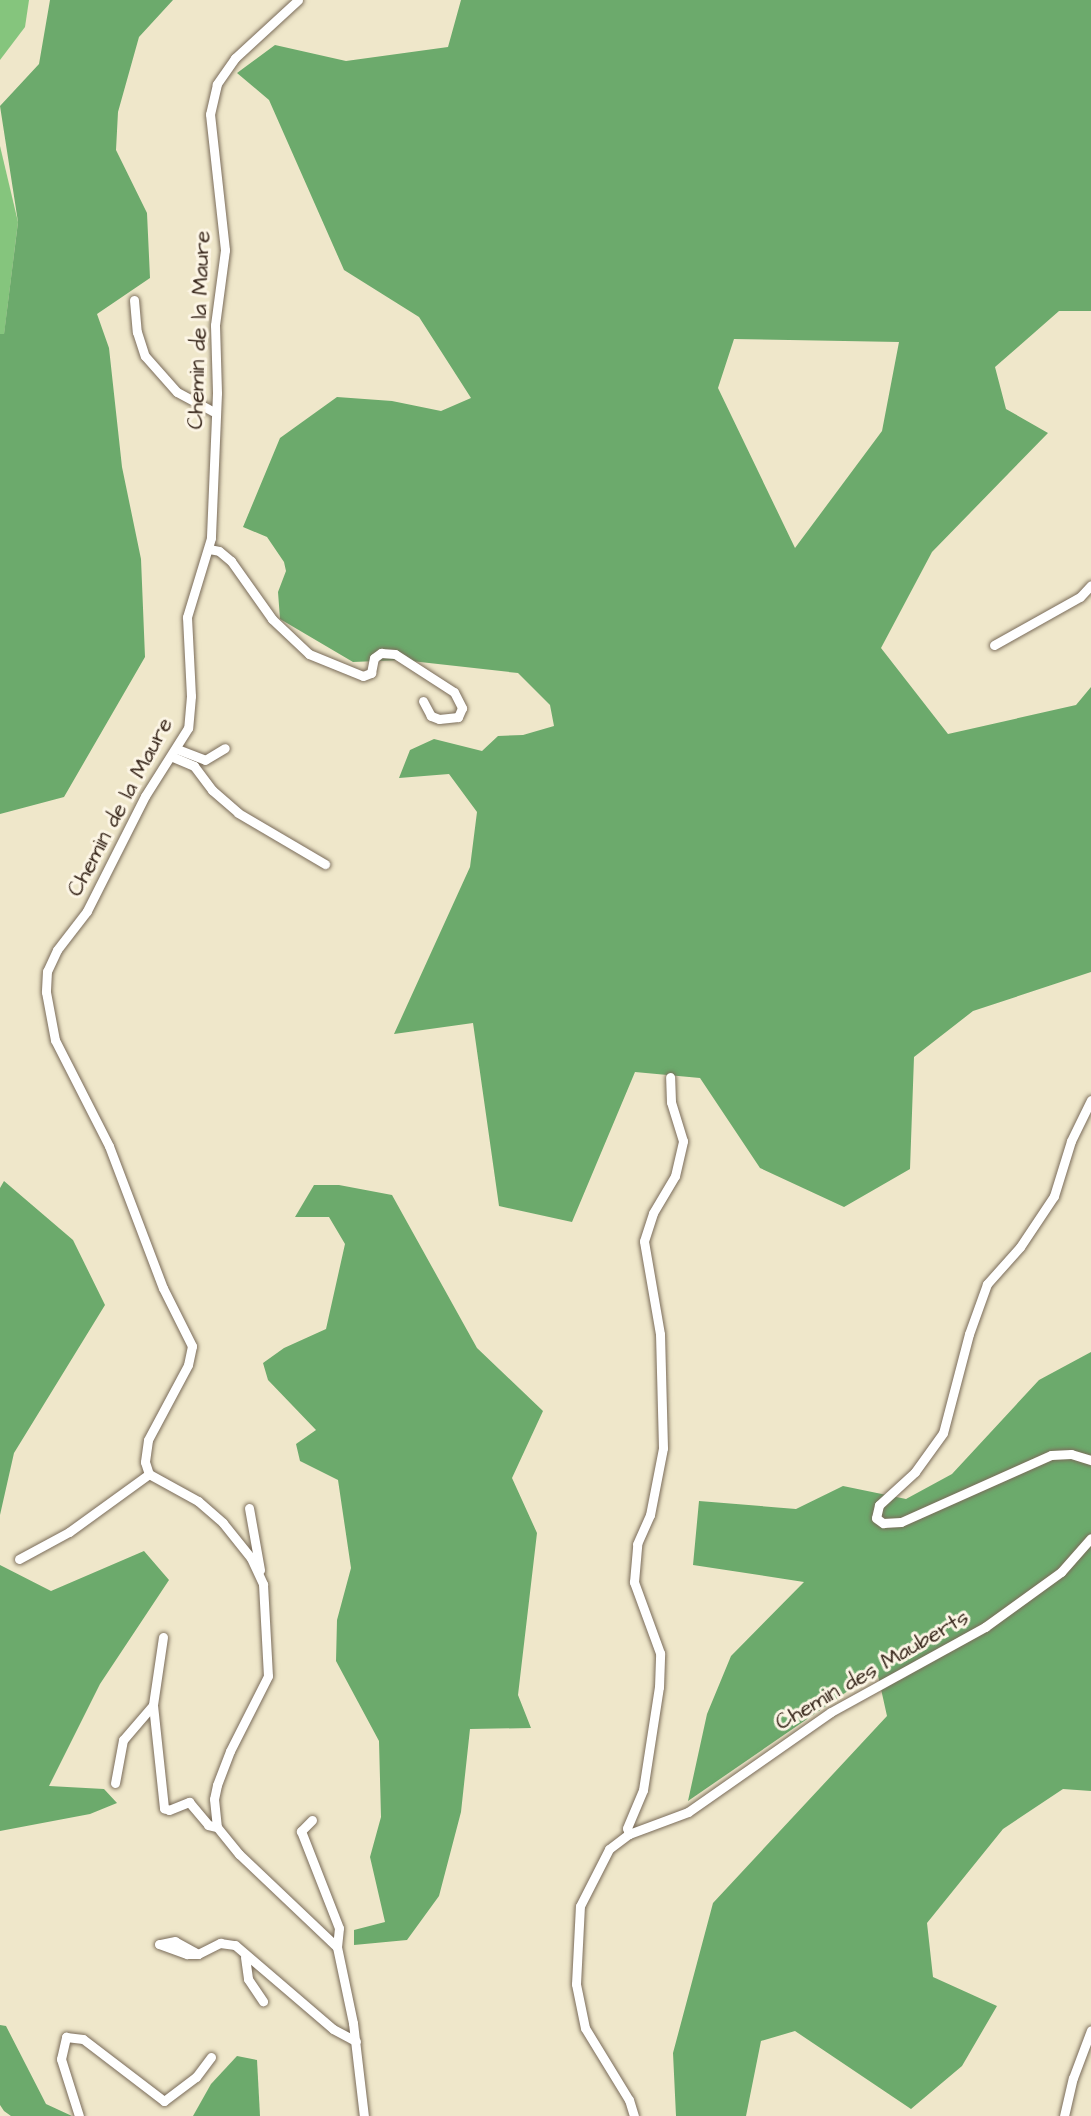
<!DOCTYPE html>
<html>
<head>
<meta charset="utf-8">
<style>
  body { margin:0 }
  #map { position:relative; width:1091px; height:2116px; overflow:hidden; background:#efe7ca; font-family:"Architects Daughter",sans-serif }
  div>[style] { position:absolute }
  .green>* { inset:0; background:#85c57d }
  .forest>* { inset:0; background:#6caa6c }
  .roads { filter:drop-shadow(0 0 2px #7a6c5a) drop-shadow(0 0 2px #7a6c5a) }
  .minor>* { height:9px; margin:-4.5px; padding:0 4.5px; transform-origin:4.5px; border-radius:4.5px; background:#fff }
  span { translate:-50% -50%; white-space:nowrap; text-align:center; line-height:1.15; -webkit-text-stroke:6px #fcf5e5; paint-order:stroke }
  .street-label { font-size:22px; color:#3b2a1e }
</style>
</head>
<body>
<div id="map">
  <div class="green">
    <div style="clip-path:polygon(0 0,29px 0,25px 27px,0 60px)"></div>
    <div style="clip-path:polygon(0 146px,18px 222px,4px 335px,0 334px)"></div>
  </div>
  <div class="forest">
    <div style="clip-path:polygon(50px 0,173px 0,139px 37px,118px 112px,116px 150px,147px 213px,150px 278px,97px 314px,109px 348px,122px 467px,141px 559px,145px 657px,64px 797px,0 814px,0 334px,4px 334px,18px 222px,0 106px,39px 64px)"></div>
    <div style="clip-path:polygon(evenodd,461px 0,1091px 0,1091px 311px,1059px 311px,995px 367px,1006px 409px,1048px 433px,932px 552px,881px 648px,948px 734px,1076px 705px,1091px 687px,1091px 972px,973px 1011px,914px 1057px,910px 1169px,844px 1207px,760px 1168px,700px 1078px,635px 1072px,572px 1222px,499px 1206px,473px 1023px,394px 1034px,470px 867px,477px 812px,449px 774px,399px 778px,410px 750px,434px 739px,482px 751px,498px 736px,523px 735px,554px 726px,550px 705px,518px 673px,402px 660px,353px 662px,280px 619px,278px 592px,286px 571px,284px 562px,267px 537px,243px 527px,280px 438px,337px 397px,392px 401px,441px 411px,471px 398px,419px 317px,344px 270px,269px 100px,237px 73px,275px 45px,346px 61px,448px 47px,461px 0,734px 339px,899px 342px,882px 431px,795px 548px,718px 388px,734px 339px)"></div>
    <div style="clip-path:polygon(4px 1181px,73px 1240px,105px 1305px,14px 1453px,0 1515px,0 1188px)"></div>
    <div style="clip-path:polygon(314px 1185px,339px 1185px,392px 1195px,477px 1348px,543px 1411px,512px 1478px,537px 1533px,518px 1695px,531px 1728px,470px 1729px,461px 1812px,439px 1896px,407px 1940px,354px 1945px,354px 1930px,385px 1922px,370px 1857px,381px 1817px,379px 1741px,336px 1661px,337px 1620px,351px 1568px,338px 1480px,300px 1461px,296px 1444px,316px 1430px,268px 1380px,263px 1363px,284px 1348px,326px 1329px,345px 1244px,329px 1217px,295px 1217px)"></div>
    <div style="clip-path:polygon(1091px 1352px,1091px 1791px,1063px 1789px,1003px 1829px,927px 1923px,933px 1977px,997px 2006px,962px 2066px,911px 2109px,795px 2031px,761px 2041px,746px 2116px,676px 2116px,673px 2053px,713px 1903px,887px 1716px,877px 1671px,688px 1801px,707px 1714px,731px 1656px,804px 1582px,693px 1565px,699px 1501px,796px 1509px,843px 1486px,906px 1499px,952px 1474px,1039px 1380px)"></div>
    <div style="clip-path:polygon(144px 1551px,169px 1580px,100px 1684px,49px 1786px,104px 1789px,117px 1803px,90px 1814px,0 1831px,0 1565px,51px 1591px)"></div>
    <div style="clip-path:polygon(0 2025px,6px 2026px,46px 2104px,72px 2116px,11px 2116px,4px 2111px,0 2105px)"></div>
    <div style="clip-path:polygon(237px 2056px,257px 2060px,260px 2116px,193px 2116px,211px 2084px)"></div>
  </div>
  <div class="roads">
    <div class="minor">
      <div style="left:298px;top:0;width:86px;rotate:137.4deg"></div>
      <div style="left:235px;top:58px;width:32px;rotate:125deg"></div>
      <div style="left:217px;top:84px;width:31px;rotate:103deg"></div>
      <div style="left:210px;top:114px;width:137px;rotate:83.7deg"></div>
      <div style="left:225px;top:250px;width:76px;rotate:97.6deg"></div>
      <div style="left:215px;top:325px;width:68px;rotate:88.3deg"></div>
      <div style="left:217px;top:393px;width:145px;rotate:92.4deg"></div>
      <div style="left:211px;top:538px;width:83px;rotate:106.9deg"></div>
      <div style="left:187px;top:617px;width:79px;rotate:87.1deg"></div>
      <div style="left:191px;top:696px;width:32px;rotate:95deg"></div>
      <div style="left:188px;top:728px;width:80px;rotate:122.3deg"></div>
      <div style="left:145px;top:796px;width:129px;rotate:116.8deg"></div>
      <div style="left:87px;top:911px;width:49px;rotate:127.6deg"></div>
      <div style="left:57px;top:950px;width:23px;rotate:115deg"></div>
      <div style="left:47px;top:971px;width:21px;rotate:93deg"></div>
      <div style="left:46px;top:992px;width:49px;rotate:79.4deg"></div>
      <div style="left:55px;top:1040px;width:119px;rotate:63deg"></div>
      <div style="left:109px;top:1146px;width:152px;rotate:69.2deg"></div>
      <div style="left:163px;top:1288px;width:65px;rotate:63.4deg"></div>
      <div style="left:192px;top:1346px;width:19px;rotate:102deg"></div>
      <div style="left:188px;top:1365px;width:85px;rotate:118.1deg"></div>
      <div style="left:148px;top:1440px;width:22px;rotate:98deg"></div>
      <div style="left:145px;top:1462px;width:13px;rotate:72deg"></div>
      <div style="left:149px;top:1474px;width:56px;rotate:28.9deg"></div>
      <div style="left:198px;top:1501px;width:33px;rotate:41deg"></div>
      <div style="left:223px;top:1523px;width:45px;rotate:51.3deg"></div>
      <div style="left:251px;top:1558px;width:29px;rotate:65deg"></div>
      <div style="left:263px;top:1584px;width:92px;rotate:86.9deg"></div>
      <div style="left:268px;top:1676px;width:84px;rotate:116.9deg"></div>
      <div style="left:230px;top:1751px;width:36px;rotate:111deg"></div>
      <div style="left:217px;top:1785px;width:14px;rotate:102deg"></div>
      <div style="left:214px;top:1799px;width:28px;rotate:84deg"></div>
      <div style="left:217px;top:1827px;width:35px;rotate:51deg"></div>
      <div style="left:239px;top:1854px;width:135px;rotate:43.5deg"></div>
      <div style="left:337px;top:1947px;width:78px;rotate:78.1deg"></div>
      <div style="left:353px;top:2023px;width:94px;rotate:83.3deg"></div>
      <div style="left:134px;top:300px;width:32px;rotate:85deg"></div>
      <div style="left:137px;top:332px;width:25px;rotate:72deg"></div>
      <div style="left:145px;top:356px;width:48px;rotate:48.4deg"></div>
      <div style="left:177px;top:392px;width:44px;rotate:28.3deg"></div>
      <div style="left:209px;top:549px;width:10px;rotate:11deg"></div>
      <div style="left:219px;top:551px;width:16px;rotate:40deg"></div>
      <div style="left:231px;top:561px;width:71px;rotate:54.7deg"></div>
      <div style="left:272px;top:619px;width:51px;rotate:43.4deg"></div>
      <div style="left:309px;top:654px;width:58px;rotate:22.2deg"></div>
      <div style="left:363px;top:676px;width:9px;rotate:-21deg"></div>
      <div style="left:371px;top:673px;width:15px;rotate:-79deg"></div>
      <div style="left:374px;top:658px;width:9px;rotate:-36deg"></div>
      <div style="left:381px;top:653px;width:14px;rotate:4deg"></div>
      <div style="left:395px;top:654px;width:70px;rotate:32.8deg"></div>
      <div style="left:454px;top:692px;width:18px;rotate:63deg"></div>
      <div style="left:462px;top:708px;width:10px;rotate:114deg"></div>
      <div style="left:458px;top:717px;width:19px;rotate:174deg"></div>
      <div style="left:439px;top:719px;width:9px;rotate:-159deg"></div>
      <div style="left:431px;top:716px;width:17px;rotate:-118deg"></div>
      <div style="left:994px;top:645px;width:98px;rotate:-29.2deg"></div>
      <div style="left:1080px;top:597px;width:16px;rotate:-47deg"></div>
      <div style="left:177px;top:749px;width:30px;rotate:21deg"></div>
      <div style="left:205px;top:760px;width:23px;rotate:-31deg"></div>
      <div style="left:173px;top:757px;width:23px;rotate:23deg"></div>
      <div style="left:194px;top:766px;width:30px;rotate:53deg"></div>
      <div style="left:212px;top:790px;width:35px;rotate:41deg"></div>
      <div style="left:238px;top:813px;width:101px;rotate:30.4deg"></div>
      <div style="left:1091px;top:1100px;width:46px;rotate:116deg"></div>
      <div style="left:1071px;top:1141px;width:58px;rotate:107.2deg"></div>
      <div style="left:1054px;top:1196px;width:61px;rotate:123.7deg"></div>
      <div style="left:1020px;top:1247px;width:50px;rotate:131.7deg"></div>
      <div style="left:987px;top:1284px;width:53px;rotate:109.8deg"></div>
      <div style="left:969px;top:1334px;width:102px;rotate:104.7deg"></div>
      <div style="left:943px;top:1433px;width:48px;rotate:125.7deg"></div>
      <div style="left:915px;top:1472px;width:49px;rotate:137.5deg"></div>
      <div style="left:879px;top:1505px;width:13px;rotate:103deg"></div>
      <div style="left:876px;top:1518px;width:9px;rotate:36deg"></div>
      <div style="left:883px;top:1523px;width:18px;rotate:-3deg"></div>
      <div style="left:901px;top:1522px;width:164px;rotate:-24.1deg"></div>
      <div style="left:1051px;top:1455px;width:20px;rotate:-3deg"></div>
      <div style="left:1071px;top:1454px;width:21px;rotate:17deg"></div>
      <div style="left:249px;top:1508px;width:63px;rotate:79.9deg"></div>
      <div style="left:19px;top:1559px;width:57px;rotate:-28.4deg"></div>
      <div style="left:69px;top:1532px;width:99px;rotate:-35.9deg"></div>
      <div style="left:163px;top:1637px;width:69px;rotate:98.4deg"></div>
      <div style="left:153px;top:1705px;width:104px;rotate:83.9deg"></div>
      <div style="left:164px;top:1808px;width:5px;rotate:22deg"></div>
      <div style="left:169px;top:1810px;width:22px;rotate:-22deg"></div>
      <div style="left:189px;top:1802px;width:30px;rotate:50deg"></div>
      <div style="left:208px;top:1825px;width:9px;rotate:13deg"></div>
      <div style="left:115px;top:1783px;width:44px;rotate:-79.5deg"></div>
      <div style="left:123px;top:1740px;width:46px;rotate:-49.4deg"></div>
      <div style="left:312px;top:1820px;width:16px;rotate:135deg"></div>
      <div style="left:301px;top:1831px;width:104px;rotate:68.6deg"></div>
      <div style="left:339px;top:1928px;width:19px;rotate:96deg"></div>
      <div style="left:629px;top:1834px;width:6px;rotate:-108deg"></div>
      <div style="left:627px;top:1828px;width:41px;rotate:-67.2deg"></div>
      <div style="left:643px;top:1790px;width:104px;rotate:-81.2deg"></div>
      <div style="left:659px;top:1687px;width:34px;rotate:-88deg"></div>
      <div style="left:660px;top:1653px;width:76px;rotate:-110.1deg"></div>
      <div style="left:634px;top:1582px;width:38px;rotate:-85deg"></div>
      <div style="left:637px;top:1544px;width:32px;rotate:-66deg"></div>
      <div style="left:650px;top:1515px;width:68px;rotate:-79deg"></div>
      <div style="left:663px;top:1448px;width:114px;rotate:-91.5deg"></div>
      <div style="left:660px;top:1334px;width:94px;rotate:-99.8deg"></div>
      <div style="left:644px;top:1241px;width:29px;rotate:-72deg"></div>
      <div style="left:653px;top:1213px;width:43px;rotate:-59.3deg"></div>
      <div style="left:675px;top:1176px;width:36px;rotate:-77deg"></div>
      <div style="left:683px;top:1141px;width:41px;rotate:-107.1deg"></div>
      <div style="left:671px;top:1102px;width:25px;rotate:-92deg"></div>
      <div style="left:198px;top:1954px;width:26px;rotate:-151deg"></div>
      <div style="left:175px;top:1941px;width:16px;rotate:169deg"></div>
      <div style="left:159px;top:1944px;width:30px;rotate:20deg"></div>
      <div style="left:187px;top:1954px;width:11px"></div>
      <div style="left:198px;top:1954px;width:25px;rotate:-27deg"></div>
      <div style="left:220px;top:1943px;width:15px;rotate:8deg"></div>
      <div style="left:235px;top:1945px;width:129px;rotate:40.6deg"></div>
      <div style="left:333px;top:2029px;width:26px;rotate:28deg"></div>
      <div style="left:245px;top:1957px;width:22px;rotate:82deg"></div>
      <div style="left:248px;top:1979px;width:27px;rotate:56deg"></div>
      <div style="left:79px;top:2116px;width:60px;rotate:-107.5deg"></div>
      <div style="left:61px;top:2059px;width:23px;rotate:-77deg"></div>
      <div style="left:66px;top:2037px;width:17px;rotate:7deg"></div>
      <div style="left:83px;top:2039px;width:102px;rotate:37.4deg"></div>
      <div style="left:164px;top:2101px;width:40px;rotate:-37deg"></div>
      <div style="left:196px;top:2077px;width:25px;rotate:-53deg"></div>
      <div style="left:634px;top:2116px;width:17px;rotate:-107deg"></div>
      <div style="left:629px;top:2100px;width:84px;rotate:-121.4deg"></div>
      <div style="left:585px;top:2028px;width:45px;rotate:-101.6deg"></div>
      <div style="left:576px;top:1984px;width:78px;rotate:-87.1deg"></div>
      <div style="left:580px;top:1906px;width:64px;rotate:-63deg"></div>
      <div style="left:609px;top:1849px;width:25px;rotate:-37deg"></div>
      <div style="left:629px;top:1834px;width:63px;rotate:-20.4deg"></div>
      <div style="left:688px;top:1812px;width:174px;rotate:-35deg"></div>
      <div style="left:831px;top:1712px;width:176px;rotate:-28.9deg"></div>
      <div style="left:985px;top:1627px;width:94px;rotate:-35.9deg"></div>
      <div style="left:1061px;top:1572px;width:45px;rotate:-48.6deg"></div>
      <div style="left:1064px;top:2116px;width:39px;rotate:-77deg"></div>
      <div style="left:1073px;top:2078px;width:51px;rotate:-69.4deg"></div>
    </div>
  </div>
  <div class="street-label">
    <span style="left:199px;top:330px;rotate:-88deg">Chemin de la Maure</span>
    <span style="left:120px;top:807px;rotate:-62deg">Chemin de la Maure</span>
    <span style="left:872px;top:1670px;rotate:-30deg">Chemin des Mauberts</span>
  </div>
</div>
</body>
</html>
